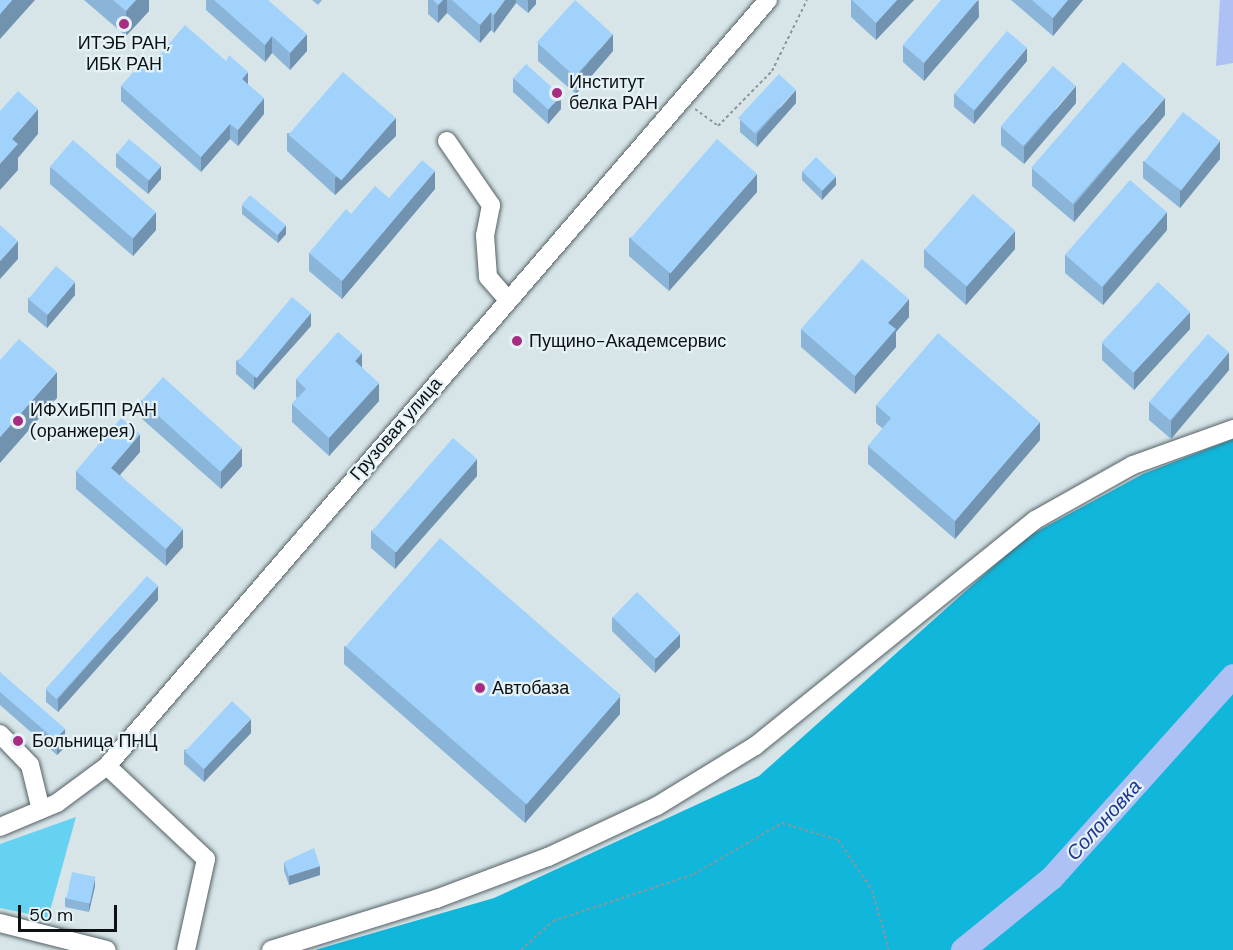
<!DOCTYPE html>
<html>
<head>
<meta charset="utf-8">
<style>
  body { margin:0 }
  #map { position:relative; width:1233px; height:950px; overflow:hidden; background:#d7e5e9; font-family:"DM Sans",sans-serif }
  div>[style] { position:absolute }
  .green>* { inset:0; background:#65d2f2 }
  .forest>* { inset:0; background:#11b6db }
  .water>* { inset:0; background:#adc1f5 }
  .river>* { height:24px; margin:-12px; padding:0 12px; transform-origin:12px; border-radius:12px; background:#adc1f5 }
  .path>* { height:2px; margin-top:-1px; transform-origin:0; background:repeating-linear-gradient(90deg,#8c9699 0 3px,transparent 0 6px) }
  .roads { filter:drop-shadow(0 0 2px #556165) drop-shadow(0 0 2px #556165) }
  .minor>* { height:18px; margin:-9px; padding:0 9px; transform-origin:9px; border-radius:9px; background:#fff }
  .wall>* { inset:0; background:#8ab5d8 }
  .shaded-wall>* { inset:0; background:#7193b0 }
  .building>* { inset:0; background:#a1d2fb; transform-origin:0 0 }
  .dots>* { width:16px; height:16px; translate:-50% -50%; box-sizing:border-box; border:3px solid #e4f2f7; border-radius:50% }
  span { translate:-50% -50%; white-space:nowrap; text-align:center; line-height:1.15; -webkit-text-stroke:4.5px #e4f2f7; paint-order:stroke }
  .poi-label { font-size:18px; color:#0d1113 }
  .left { translate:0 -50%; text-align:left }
  .street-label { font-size:18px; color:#0d1113 }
  .water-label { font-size:20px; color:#223595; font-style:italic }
  .scale { position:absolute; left:18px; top:905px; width:99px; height:27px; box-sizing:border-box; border:3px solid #0d1113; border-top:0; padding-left:8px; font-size:18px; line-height:21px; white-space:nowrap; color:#0d1113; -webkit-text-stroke:4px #e4f2f7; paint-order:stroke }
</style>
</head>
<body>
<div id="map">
  <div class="green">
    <div style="clip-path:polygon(76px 817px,48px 918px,0 908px,0 844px)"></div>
  </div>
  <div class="forest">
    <div style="clip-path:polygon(1233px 439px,1233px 950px,315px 950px,494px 898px,759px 776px,1025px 538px,1143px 474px)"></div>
  </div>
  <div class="water">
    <div style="clip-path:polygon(1220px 0,1233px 0,1233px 63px,1216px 66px)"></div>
  </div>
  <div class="river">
    <div style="left:963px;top:950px;width:114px;rotate:-39deg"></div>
    <div style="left:1052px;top:878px;width:271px;rotate:-48.1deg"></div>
  </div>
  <div class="path">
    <div style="left:695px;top:109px;width:29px;rotate:36deg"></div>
    <div style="left:718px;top:126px;width:77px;rotate:-45.5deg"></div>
    <div style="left:772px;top:71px;width:79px;rotate:-63.8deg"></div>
    <div style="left:521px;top:950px;width:43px;rotate:-42.2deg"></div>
    <div style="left:553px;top:921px;width:149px;rotate:-18.4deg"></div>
    <div style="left:694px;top:874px;width:102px;rotate:-30.1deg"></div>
    <div style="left:782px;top:823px;width:59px;rotate:16.9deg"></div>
    <div style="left:838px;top:840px;width:60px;rotate:55.8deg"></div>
    <div style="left:872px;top:890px;width:62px;rotate:74.2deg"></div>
  </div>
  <div class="roads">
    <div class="minor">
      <div style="left:447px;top:141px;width:78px;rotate:55.5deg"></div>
      <div style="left:491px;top:205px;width:31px;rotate:101deg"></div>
      <div style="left:485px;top:235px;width:42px;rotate:85.9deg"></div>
      <div style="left:488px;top:277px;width:30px;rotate:49deg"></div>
      <div style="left:0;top:734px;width:43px;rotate:45.9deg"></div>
      <div style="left:30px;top:765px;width:46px;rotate:76.3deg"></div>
      <div style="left:107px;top:766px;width:136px;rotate:43.2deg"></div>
      <div style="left:206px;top:859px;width:93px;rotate:102.4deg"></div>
      <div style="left:0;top:827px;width:62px;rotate:-22.8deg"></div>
      <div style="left:57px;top:803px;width:62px;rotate:-36.5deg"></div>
      <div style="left:107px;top:766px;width:1012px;rotate:-49.21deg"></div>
      <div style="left:0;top:923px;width:110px;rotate:14.2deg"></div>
      <div style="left:271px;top:950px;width:173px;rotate:-17.2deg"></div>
      <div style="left:436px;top:899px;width:120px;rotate:-20.6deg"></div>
      <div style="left:548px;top:857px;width:120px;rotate:-25.1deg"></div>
      <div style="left:657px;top:806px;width:115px;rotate:-31.5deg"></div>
      <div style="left:755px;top:746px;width:360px;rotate:-38.9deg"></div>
      <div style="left:1035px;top:520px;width:112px;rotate:-29.3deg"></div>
      <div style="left:1133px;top:465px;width:106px;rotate:-19.8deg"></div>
    </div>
  </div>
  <div class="wall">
    <div style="clip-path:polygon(84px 0,149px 0,149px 11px,126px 36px)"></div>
    <div style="clip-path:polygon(206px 0,268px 0,307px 51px,290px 70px,272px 53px,265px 62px,206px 10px)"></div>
    <div style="clip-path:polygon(312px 0,322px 0,318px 5px)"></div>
    <div style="clip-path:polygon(428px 0,536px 0,536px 4px,528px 13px,516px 3px,494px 33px,491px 30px,480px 43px,447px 13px,438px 23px,428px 14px)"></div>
    <div style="clip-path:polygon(851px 0,914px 0,876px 40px,851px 17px)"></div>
    <div style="clip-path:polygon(979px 0,979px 17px,924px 81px,903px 62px,903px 45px)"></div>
    <div style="clip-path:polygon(1011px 0,1083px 0,1053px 36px)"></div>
    <div style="clip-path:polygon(538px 43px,613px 51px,576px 94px,538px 61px)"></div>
    <div style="clip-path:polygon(1027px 61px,974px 124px,954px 107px,954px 94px)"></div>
    <div style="clip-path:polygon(149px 67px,248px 84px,264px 114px,238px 146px,230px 139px,201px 172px,121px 101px,121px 86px)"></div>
    <div style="clip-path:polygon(513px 78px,561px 109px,548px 124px,513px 92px)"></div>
    <div style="clip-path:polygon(796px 103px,757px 147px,740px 132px,740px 119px)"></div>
    <div style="clip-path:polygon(1076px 103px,1024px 164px,1001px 145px,1001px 127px)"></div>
    <div style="clip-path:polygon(1165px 115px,1074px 222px,1032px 186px,1032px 168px)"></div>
    <div style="clip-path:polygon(287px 133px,396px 136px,335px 195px,287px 151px)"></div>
    <div style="clip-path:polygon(116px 153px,161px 179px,148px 194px,116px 167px)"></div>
    <div style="clip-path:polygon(1220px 159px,1180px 208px,1143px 178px,1143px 161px)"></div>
    <div style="clip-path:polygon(50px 167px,156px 230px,133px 256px,50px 184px)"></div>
    <div style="clip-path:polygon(802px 171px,836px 185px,822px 200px,802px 180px)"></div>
    <div style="clip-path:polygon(435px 189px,342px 299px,309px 271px,309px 253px,351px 214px,389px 198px)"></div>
    <div style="clip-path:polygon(757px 192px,669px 291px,629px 256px,629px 238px)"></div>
    <div style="clip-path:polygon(242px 205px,286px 234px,278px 243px,242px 214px)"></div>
    <div style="clip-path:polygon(1167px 230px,1103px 305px,1065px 273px,1065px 255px)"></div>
    <div style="clip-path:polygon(924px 249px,1015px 249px,966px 305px,924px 267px)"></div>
    <div style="clip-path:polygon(75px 295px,47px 328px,28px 312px,28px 298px)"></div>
    <div style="clip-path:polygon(909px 317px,896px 332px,896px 347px,855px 394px,801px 347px,801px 329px)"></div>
    <div style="clip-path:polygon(311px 326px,254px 390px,236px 374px,236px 361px)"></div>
    <div style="clip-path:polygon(1190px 329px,1134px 390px,1102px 360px,1102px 343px)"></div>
    <div style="clip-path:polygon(362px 368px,379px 401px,329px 456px,292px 422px,292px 404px,297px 398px,296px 397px,296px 379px)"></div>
    <div style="clip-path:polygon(1229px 370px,1171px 439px,1149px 420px,1149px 402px)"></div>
    <div style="clip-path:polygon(141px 400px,242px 466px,221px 489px,141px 418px)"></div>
    <div style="clip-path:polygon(876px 405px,1040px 440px,955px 539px,868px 464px,868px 446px,883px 429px,876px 423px)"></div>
    <div style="clip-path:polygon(140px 452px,120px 475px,183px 547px,166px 566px,76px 489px,76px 471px)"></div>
    <div style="clip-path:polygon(477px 476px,395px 569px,371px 548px,371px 531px)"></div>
    <div style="clip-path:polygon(158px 600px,58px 712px,46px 702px,46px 689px)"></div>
    <div style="clip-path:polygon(612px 617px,680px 647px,655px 673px,612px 631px)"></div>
    <div style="clip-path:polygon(344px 646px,620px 714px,525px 823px,344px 664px)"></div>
    <div style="clip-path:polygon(0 672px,65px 747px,57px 755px,0 705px)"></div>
    <div style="clip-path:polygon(251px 733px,204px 782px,184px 764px,184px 750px)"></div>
    <div style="clip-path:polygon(284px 862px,320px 875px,289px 885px,284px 871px)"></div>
    <div style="clip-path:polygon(95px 886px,89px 912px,65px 907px,65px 898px)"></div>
  </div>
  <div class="shaded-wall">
    <div style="clip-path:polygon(12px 0,35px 0,0 39px,0 14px)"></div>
    <div style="clip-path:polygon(136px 0,149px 0,149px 11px,126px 36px,126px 11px)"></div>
    <div style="clip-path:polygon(443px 0,447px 0,447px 13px,438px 23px,438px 5px)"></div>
    <div style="clip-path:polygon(505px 0,516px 0,516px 3px,494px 33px,494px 15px)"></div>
    <div style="clip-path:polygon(528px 0,536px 0,536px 4px,528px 13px)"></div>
    <div style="clip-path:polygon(897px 0,914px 0,876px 40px,876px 23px)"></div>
    <div style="clip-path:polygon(978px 0,979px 17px,924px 81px,924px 63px)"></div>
    <div style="clip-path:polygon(1068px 0,1083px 0,1053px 36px,1053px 18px)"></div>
    <div style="clip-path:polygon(491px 12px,491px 30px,480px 43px,480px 25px)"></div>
    <div style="clip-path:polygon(307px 34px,307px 51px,290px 70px,290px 53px)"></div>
    <div style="clip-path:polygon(613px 34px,613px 51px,576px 94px,576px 77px)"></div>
    <div style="clip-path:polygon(272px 36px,272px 53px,265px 62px,265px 45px)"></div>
    <div style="clip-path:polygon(1027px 48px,1027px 61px,974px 124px,974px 111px)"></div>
    <div style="clip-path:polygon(248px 72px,248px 87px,242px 79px)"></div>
    <div style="clip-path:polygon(1076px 86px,1076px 103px,1024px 164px,1024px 147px)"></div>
    <div style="clip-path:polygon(796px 90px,796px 103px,757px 147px,757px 134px)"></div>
    <div style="clip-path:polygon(561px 96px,561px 109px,548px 124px,548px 110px)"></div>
    <div style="clip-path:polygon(264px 98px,264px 114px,238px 146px,238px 130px)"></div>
    <div style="clip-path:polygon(1165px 98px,1165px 115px,1074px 222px,1074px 205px)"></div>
    <div style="clip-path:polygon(38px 109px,38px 134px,18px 158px,18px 170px,0 190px,0 164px,12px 139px)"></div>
    <div style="clip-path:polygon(396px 118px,396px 136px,335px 195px,335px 178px)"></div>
    <div style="clip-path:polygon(230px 124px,230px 139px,201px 172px,201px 157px)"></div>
    <div style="clip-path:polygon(1220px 141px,1220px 159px,1180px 208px,1180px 190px)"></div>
    <div style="clip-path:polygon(161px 166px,161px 179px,148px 194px,148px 181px)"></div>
    <div style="clip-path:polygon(435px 171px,435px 189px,342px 299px,342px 281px)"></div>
    <div style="clip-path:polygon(757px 174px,757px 192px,669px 291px,669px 273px)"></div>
    <div style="clip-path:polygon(836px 176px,836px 185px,822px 200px,822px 191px)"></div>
    <div style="clip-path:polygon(156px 212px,156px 230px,133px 256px,133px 238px)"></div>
    <div style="clip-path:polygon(1167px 212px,1167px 230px,1103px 305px,1103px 287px)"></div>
    <div style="clip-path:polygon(286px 225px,286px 234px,278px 243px,278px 234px)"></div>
    <div style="clip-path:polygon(1015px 231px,1015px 249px,966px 305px,966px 287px)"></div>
    <div style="clip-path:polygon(18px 241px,18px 259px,0 279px,0 261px)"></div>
    <div style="clip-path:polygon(75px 282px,75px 295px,47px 328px,47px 315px)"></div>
    <div style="clip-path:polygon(909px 299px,909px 317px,896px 332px,896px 347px,855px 394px,855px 376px,888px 323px)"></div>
    <div style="clip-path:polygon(1190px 312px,1190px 329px,1134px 390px,1134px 372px)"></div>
    <div style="clip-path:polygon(311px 313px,311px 326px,254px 390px,254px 377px)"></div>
    <div style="clip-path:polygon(1229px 352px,1229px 370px,1171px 439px,1171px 421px)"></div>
    <div style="clip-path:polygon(362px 353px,362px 371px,355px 361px)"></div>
    <div style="clip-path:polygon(57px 372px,57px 398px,0 463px,0 437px)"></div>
    <div style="clip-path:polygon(379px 383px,379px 401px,329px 456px,329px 438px)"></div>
    <div style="clip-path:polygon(1040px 422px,1040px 440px,955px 539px,955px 521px)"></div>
    <div style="clip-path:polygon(140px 434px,140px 452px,111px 485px,111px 468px)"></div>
    <div style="clip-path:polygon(242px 448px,242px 466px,221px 489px,221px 472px)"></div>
    <div style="clip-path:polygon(477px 459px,477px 476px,395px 569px,395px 552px)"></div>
    <div style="clip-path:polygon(183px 529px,183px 547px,166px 566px,166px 549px)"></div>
    <div style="clip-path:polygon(158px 586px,158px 600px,58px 712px,58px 699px)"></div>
    <div style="clip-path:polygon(680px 634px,680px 647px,655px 673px,655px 659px)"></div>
    <div style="clip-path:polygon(620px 696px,620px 714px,525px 823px,525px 805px)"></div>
    <div style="clip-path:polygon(251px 719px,251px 733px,204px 782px,204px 769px)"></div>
    <div style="clip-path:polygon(65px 729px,65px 747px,57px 755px,57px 737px)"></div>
    <div style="clip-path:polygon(320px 866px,320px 875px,289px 885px,289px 876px)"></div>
    <div style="clip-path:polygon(95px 877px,95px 886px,89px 912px,89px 903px)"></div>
  </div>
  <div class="building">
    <div style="clip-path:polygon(0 0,12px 0,0 14px)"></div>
    <div style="clip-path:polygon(113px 0,136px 0,126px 11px)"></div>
    <div style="clip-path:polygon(214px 0,268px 0,307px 34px,290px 53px,272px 36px,265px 45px)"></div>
    <div style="clip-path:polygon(433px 0,443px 0,438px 5px)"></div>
    <div style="clip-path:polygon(452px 0,505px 0,494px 15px,491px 12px,480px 25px)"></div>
    <div style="left:575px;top:0;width:51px;height:57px;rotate:42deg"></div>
    <div style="clip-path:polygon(852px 0,897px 0,876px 23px)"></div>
    <div style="clip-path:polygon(941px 0,978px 0,924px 63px,903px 45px)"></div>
    <div style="clip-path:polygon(1032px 0,1068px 0,1053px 18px)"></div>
    <div style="clip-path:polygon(185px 25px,226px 61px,229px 55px,248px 72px,242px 79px,264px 98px,238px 130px,230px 124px,201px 157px,121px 86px,143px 61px,149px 67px)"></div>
    <div style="left:1007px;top:31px;width:26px;height:82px;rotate:40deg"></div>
    <div style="left:1123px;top:62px;width:55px;height:140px;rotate:41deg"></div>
    <div style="left:526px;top:64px;width:47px;height:19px;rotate:42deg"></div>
    <div style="left:1053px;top:66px;width:30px;height:80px;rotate:41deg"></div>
    <div style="left:343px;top:72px;width:70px;height:83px;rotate:41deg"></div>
    <div style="left:779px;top:74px;width:23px;height:60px;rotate:43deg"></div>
    <div style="clip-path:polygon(18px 91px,38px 109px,12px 139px,18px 144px,0 164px,0 111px)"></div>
    <div style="left:1183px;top:112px;width:47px;height:63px;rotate:38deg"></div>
    <div style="left:129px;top:139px;width:42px;height:19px;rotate:40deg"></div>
    <div style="left:717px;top:139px;width:53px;height:132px;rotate:41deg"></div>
    <div style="left:73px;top:140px;width:110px;height:35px;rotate:41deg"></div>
    <div style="left:816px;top:157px;width:28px;height:20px;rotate:44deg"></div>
    <div style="clip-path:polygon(422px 160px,435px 171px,342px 281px,309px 253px,346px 209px,351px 214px,375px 186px,389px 198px)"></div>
    <div style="left:1130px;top:180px;width:49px;height:99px;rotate:41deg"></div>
    <div style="left:973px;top:194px;width:56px;height:74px;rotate:41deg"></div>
    <div style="left:250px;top:195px;width:47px;height:13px;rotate:40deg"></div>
    <div style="clip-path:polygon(0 225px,18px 241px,0 261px)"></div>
    <div style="clip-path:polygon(862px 259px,909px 299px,888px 323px,896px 329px,855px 376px,801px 329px)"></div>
    <div style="left:56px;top:266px;width:25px;height:43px;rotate:40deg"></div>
    <div style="left:1158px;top:282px;width:44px;height:83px;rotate:43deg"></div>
    <div style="left:292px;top:297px;width:25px;height:85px;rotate:40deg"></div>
    <div style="clip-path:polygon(338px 332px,362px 353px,355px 361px,379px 383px,329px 438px,292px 404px,306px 389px,296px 379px)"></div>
    <div style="clip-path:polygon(938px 333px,1040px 422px,955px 521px,868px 446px,891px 418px,876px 405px)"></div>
    <div style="left:1208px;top:334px;width:28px;height:90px;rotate:41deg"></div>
    <div style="clip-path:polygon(19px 339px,57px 372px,0 437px,0 360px)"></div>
    <div style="left:163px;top:377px;width:106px;height:32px;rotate:42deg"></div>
    <div style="clip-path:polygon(121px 418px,140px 434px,111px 468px,183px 529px,166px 549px,76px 471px)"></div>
    <div style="left:453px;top:438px;width:32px;height:124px;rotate:41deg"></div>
    <div style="left:440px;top:538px;width:240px;height:144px;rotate:41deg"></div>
    <div style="left:147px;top:576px;width:15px;height:152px;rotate:42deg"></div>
    <div style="left:637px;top:592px;width:60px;height:35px;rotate:44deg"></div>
    <div style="left:0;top:672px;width:86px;height:15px;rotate:41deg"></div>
    <div style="left:232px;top:701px;width:26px;height:69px;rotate:43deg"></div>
    <div style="clip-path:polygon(314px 848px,320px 866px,289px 876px,284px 862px)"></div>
    <div style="left:72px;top:872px;width:24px;height:27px;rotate:12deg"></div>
  </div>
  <div class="dots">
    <div style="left:124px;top:24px;background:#a62d82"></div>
    <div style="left:557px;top:93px;background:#a62d82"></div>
    <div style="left:517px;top:341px;background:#a62d82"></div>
    <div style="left:18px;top:421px;background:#a62d82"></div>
    <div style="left:480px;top:688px;background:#a62d82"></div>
    <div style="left:18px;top:741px;background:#a62d82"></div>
  </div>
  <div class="poi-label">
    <span style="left:124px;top:54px">ИТЭБ РАН,<br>ИБК РАН</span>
    <span class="left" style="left:569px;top:93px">Институт<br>белка РАН</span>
    <span class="left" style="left:529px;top:341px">Пущино-Академсервис</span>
    <span class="left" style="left:30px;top:421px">ИФХиБПП РАН<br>(оранжерея)</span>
    <span class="left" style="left:492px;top:688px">Автобаза</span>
    <span class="left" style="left:32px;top:741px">Больница ПНЦ</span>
  </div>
  <div class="street-label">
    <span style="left:396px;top:429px;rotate:-49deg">Грузовая улица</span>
  </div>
  <div class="water-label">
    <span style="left:1104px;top:820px;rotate:-48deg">Солоновка</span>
  </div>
  <div class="scale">50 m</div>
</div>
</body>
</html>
